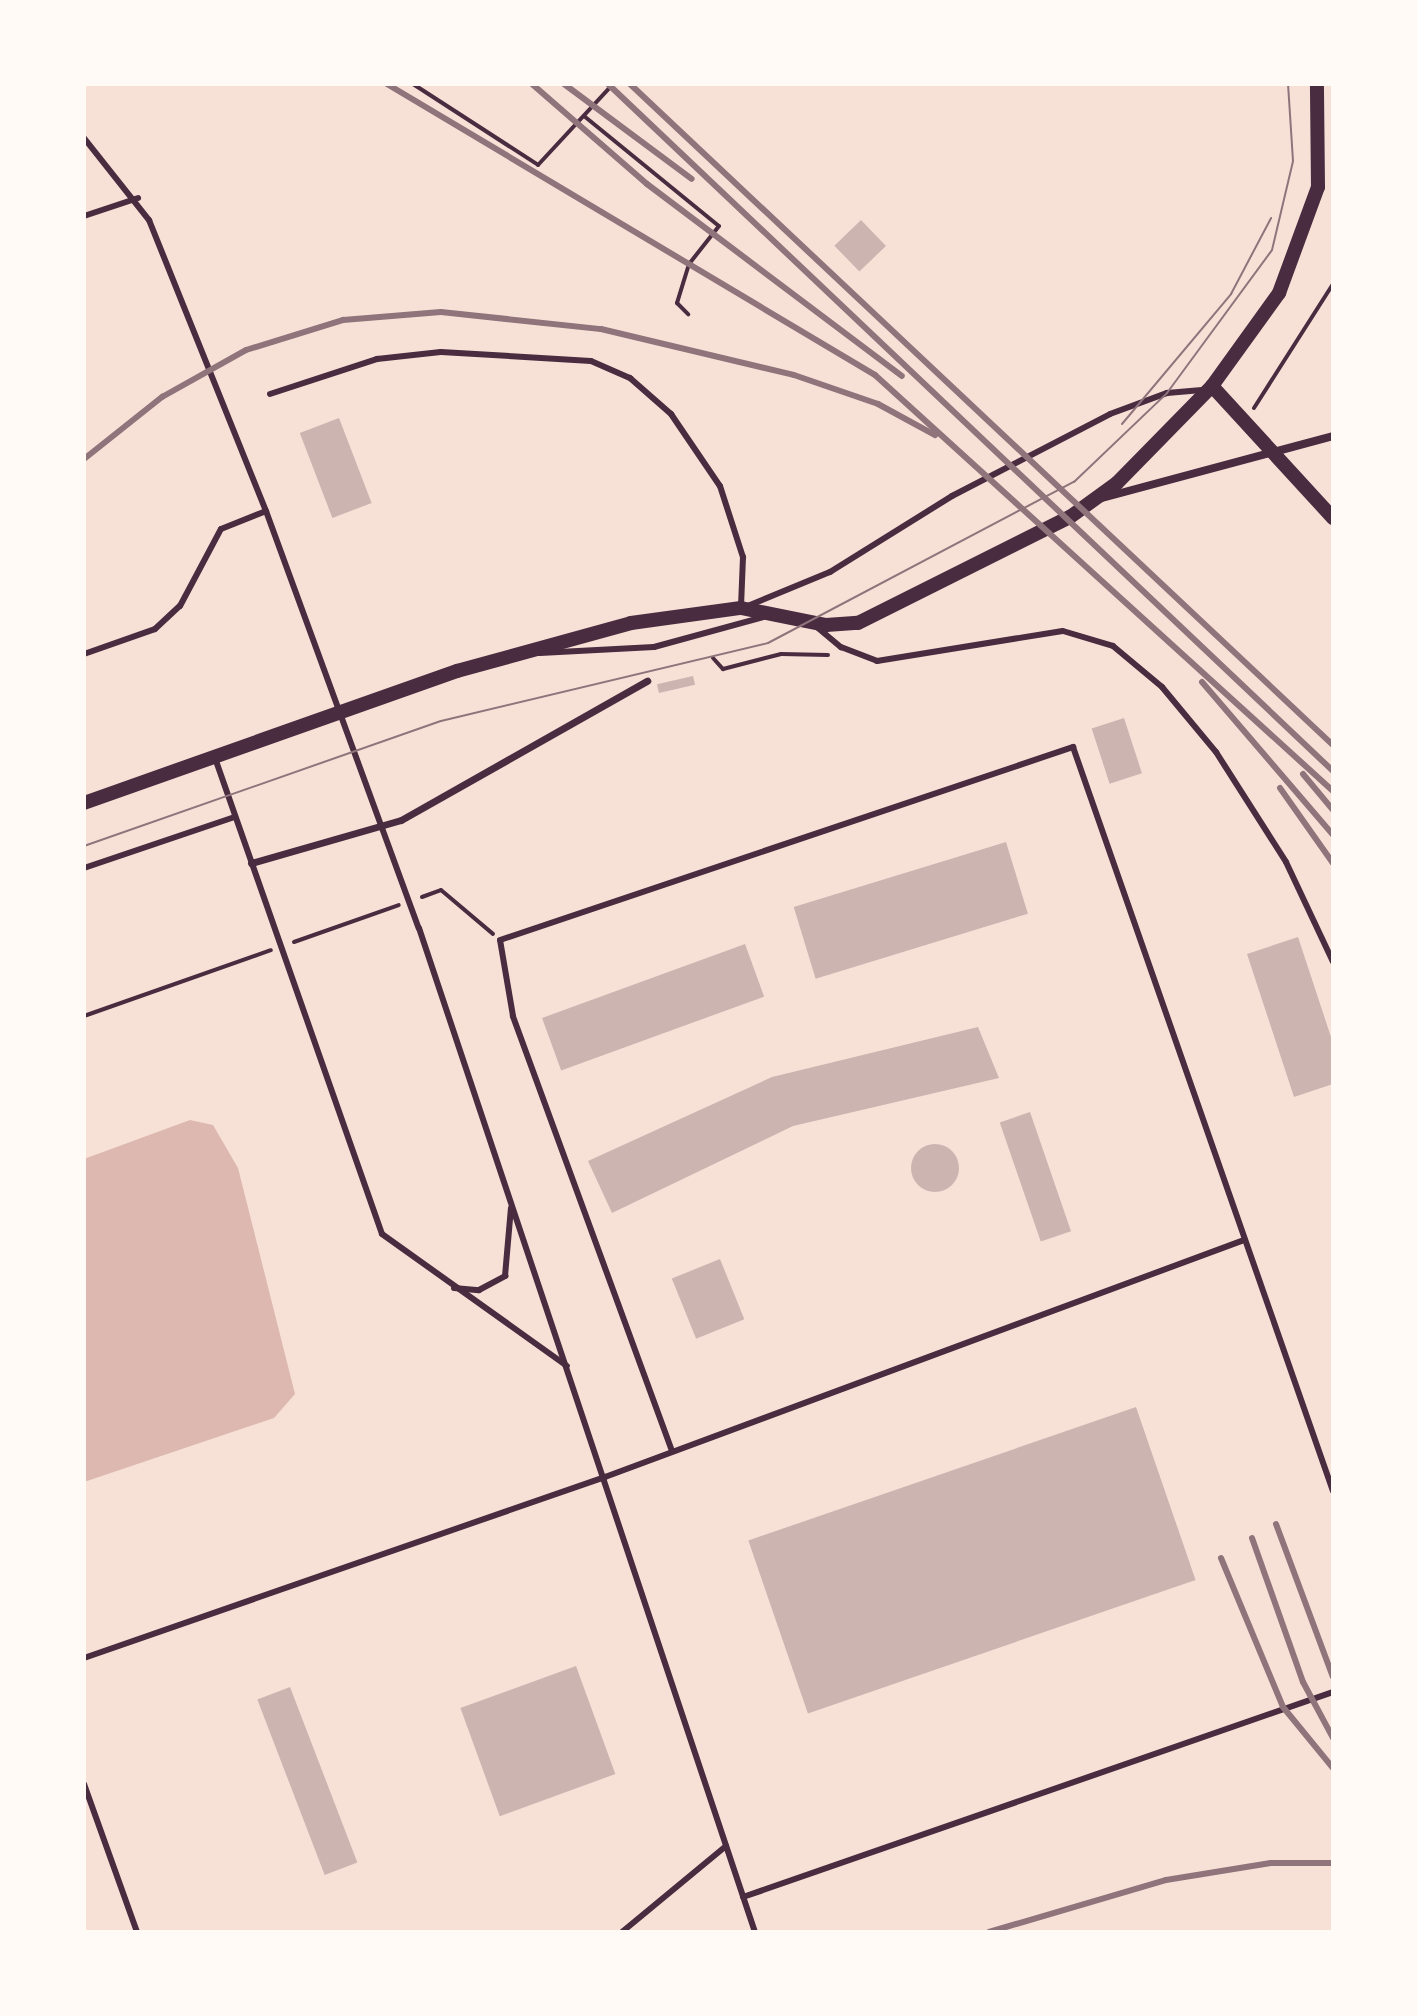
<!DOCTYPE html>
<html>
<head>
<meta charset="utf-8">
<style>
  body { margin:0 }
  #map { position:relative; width:1417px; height:2016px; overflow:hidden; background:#f7e1d7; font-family:"Fira Sans Condensed",sans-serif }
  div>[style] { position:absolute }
  .water>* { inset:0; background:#dcb8b0 }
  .building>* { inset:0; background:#ccb4b1; transform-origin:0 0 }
  .round { border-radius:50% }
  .path>* { height:4px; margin:-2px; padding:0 2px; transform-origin:2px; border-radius:2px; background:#4a2c40 }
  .service>* { height:6px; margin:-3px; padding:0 3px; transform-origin:3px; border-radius:3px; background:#4a2c40 }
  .pedestrian>* { height:7px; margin:-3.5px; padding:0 3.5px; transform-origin:3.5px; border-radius:3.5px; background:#4a2c40 }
  .minor>* { height:8px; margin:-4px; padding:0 4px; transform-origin:4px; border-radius:4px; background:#4a2c40 }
  .tertiary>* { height:14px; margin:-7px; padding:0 7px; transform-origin:7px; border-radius:7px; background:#4a2c40 }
  .tram>* { height:2px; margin:-1px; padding:0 1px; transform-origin:1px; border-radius:1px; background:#8f747c }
  .rail>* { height:6px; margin:-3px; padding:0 3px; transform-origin:3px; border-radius:3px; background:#8f747c }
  span { translate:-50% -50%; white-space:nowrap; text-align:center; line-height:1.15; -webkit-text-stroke:8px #fffaf5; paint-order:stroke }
  .frame { position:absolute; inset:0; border:86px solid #fffaf5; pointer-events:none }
</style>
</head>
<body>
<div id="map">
  <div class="water">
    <div style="clip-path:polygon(190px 1120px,213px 1125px,238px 1168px,295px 1394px,274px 1418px,84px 1482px,84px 1159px)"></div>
  </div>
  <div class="building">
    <div style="left:861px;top:220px;width:36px;height:37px;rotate:46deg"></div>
    <div style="left:339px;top:418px;width:91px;height:42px;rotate:69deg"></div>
    <div style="left:693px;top:676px;width:9px;height:37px;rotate:77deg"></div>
    <div style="left:1124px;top:718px;width:58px;height:34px;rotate:72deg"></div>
    <div style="left:1006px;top:842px;width:75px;height:222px;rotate:73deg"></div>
    <div style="clip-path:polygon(1298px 937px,1333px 1043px,1333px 1084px,1294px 1097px,1247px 954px)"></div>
    <div style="left:745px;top:944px;width:56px;height:216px;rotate:70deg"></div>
    <div style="clip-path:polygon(978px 1027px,999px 1078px,793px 1126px,612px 1213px,588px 1161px,772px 1077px)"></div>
    <div style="left:1030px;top:1112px;width:126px;height:32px;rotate:71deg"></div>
    <div class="round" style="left:911px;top:1144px;width:48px;height:48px"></div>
    <div style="left:720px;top:1259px;width:65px;height:52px;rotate:68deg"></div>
    <div style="left:1136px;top:1407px;width:183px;height:410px;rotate:71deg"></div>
    <div style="left:576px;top:1666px;width:115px;height:123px;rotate:70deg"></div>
    <div style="left:290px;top:1687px;width:188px;height:35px;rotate:69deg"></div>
  </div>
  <div class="path">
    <div style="left:413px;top:84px;width:149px;rotate:32.9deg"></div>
    <div style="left:538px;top:165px;width:110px;rotate:-47.2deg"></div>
    <div style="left:584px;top:116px;width:174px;rotate:39.2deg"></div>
    <div style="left:719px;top:226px;width:48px;rotate:128.3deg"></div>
    <div style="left:689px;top:264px;width:41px;rotate:107.1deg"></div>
    <div style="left:677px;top:303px;width:16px;rotate:45deg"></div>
    <div style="left:1254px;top:408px;width:147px;rotate:-57.5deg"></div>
    <div style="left:713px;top:658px;width:15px;rotate:48deg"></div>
    <div style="left:723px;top:669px;width:60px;rotate:-14.5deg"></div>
    <div style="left:781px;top:654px;width:47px;rotate:1.2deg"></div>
    <div style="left:422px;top:897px;width:20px;rotate:-20deg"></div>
    <div style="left:441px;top:890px;width:68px;rotate:40.2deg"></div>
    <div style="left:294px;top:942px;width:111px;rotate:-19.4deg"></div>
    <div style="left:84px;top:1016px;width:198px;rotate:-19.4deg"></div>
  </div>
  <div class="service">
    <div style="left:84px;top:138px;width:105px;rotate:51.6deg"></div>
    <div style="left:149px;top:220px;width:314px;rotate:68.1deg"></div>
    <div style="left:266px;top:511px;width:444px;rotate:69.9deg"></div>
    <div style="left:419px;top:928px;width:1059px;rotate:71.5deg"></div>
    <div style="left:84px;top:216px;width:57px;rotate:-18.4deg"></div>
    <div style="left:270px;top:394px;width:113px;rotate:-18.1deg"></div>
    <div style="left:377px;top:359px;width:64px;rotate:-6.2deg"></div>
    <div style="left:441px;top:352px;width:150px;rotate:3.4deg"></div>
    <div style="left:591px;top:361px;width:43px;rotate:23.6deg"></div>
    <div style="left:630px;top:378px;width:55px;rotate:41.3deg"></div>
    <div style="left:671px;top:414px;width:87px;rotate:55.8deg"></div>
    <div style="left:720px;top:486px;width:75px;rotate:72.1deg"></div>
    <div style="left:743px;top:557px;width:50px;rotate:92.3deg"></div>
    <div style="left:750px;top:605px;width:87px;rotate:-22.4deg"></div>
    <div style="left:830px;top:572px;width:144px;rotate:-31.9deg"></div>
    <div style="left:952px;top:496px;width:178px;rotate:-27.4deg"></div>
    <div style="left:1110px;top:414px;width:61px;rotate:-20.2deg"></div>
    <div style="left:1167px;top:393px;width:35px;rotate:-5deg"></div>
    <div style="left:818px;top:628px;width:30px;rotate:40deg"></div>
    <div style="left:841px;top:647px;width:39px;rotate:21deg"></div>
    <div style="left:877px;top:661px;width:188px;rotate:-9.2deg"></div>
    <div style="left:1063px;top:631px;width:52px;rotate:16.7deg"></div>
    <div style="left:1113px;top:646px;width:64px;rotate:39.9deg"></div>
    <div style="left:1162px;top:687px;width:85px;rotate:50.3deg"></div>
    <div style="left:1216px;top:752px;width:130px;rotate:57.5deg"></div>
    <div style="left:1286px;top:862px;width:110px;rotate:64.8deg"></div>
    <div style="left:540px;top:653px;width:114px;rotate:-3deg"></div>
    <div style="left:654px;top:647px;width:114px;rotate:-15.3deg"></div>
    <div style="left:84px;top:654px;width:75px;rotate:-19.4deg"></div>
    <div style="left:155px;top:629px;width:34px;rotate:-43deg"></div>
    <div style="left:180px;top:606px;width:87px;rotate:-62deg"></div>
    <div style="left:221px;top:529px;width:48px;rotate:-21.8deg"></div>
    <div style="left:215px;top:758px;width:504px;rotate:70.67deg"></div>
    <div style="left:382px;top:1234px;width:227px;rotate:35.5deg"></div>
    <div style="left:84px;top:868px;width:159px;rotate:-18.7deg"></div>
    <div style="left:454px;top:1288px;width:25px;rotate:5deg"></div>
    <div style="left:479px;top:1290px;width:30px;rotate:-28deg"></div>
    <div style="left:505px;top:1276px;width:68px;rotate:-85deg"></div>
    <div style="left:672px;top:1451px;width:463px;rotate:-110.1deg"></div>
    <div style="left:513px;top:1016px;width:77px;rotate:-99.7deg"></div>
    <div style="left:500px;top:940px;width:605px;rotate:-18.61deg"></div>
    <div style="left:1073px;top:747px;width:788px;rotate:70.74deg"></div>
    <div style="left:84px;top:1658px;width:552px;rotate:-19.16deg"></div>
    <div style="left:605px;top:1477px;width:682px;rotate:-20.35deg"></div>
    <div style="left:84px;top:1784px;width:157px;rotate:70.3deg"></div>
    <div style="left:743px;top:1897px;width:625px;rotate:-19.16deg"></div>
    <div style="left:622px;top:1932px;width:135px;rotate:-39.6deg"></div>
  </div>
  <div class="pedestrian">
    <div style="left:251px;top:863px;width:156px;rotate:-16deg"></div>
    <div style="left:401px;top:820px;width:283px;rotate:-29.5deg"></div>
  </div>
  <div class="minor">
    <div style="left:1102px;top:498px;width:239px;rotate:-15deg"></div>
  </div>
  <div class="tertiary">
    <div style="left:1212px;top:386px;width:179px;rotate:47.5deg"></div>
    <div style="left:84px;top:803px;width:396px;rotate:-19.5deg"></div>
    <div style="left:457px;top:671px;width:180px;rotate:-15.4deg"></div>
    <div style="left:631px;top:623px;width:111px;rotate:-7.8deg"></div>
    <div style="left:741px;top:608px;width:87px;rotate:11.3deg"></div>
    <div style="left:826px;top:625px;width:32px;rotate:-4deg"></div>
    <div style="left:858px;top:623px;width:237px;rotate:-26.6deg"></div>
    <div style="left:1070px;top:517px;width:58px;rotate:-35.9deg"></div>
    <div style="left:1117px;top:483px;width:136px;rotate:-45.6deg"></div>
    <div style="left:1212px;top:386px;width:115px;rotate:-54.2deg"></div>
    <div style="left:1279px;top:293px;width:113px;rotate:-69.8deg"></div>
    <div style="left:1318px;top:187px;width:103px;rotate:-90.6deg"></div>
  </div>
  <div class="tram">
    <div style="left:1122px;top:424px;width:170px;rotate:-50deg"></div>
    <div style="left:1231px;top:294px;width:86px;rotate:-62.2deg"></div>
    <div style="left:84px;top:846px;width:378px;rotate:-19.3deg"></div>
    <div style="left:441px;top:721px;width:336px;rotate:-13.4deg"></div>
    <div style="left:768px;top:643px;width:346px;rotate:-27.8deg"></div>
    <div style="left:1074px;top:482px;width:129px;rotate:-43.7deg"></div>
    <div style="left:1167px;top:393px;width:177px;rotate:-53.7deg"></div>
    <div style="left:1272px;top:250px;width:91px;rotate:-76.7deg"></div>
    <div style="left:1293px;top:161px;width:77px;rotate:-93.7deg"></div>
  </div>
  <div class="rail">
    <div style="left:387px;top:84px;width:568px;rotate:30.81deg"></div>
    <div style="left:875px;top:375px;width:619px;rotate:42.25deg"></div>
    <div style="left:532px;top:84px;width:152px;rotate:41deg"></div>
    <div style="left:647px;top:184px;width:319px;rotate:37deg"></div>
    <div style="left:564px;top:84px;width:159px;rotate:36.6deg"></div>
    <div style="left:608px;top:84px;width:999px;rotate:43.46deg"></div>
    <div style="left:630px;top:84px;width:965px;rotate:43.24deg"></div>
    <div style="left:84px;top:459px;width:100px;rotate:-38.5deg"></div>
    <div style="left:162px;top:397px;width:96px;rotate:-29.2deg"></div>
    <div style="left:246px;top:350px;width:102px;rotate:-17.2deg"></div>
    <div style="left:343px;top:320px;width:98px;rotate:-4.7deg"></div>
    <div style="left:441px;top:312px;width:161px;rotate:6.1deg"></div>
    <div style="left:601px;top:329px;width:198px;rotate:13.4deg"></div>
    <div style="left:794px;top:375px;width:89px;rotate:19deg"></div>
    <div style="left:878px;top:404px;width:65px;rotate:28.5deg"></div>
    <div style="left:1202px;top:682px;width:201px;rotate:49.4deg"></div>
    <div style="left:1303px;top:774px;width:47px;rotate:50.2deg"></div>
    <div style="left:1280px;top:788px;width:92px;rotate:54.8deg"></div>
    <div style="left:1276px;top:1524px;width:163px;rotate:69.6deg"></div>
    <div style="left:1252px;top:1538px;width:153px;rotate:70.5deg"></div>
    <div style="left:1303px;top:1682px;width:64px;rotate:61.8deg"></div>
    <div style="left:1221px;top:1558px;width:161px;rotate:67.4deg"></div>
    <div style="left:1283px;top:1707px;width:79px;rotate:50.7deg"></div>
    <div style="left:989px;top:1932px;width:184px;rotate:-16.4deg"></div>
    <div style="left:1166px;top:1880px;width:106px;rotate:-9.2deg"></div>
    <div style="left:1271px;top:1863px;width:62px"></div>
  </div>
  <div class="frame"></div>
</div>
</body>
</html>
